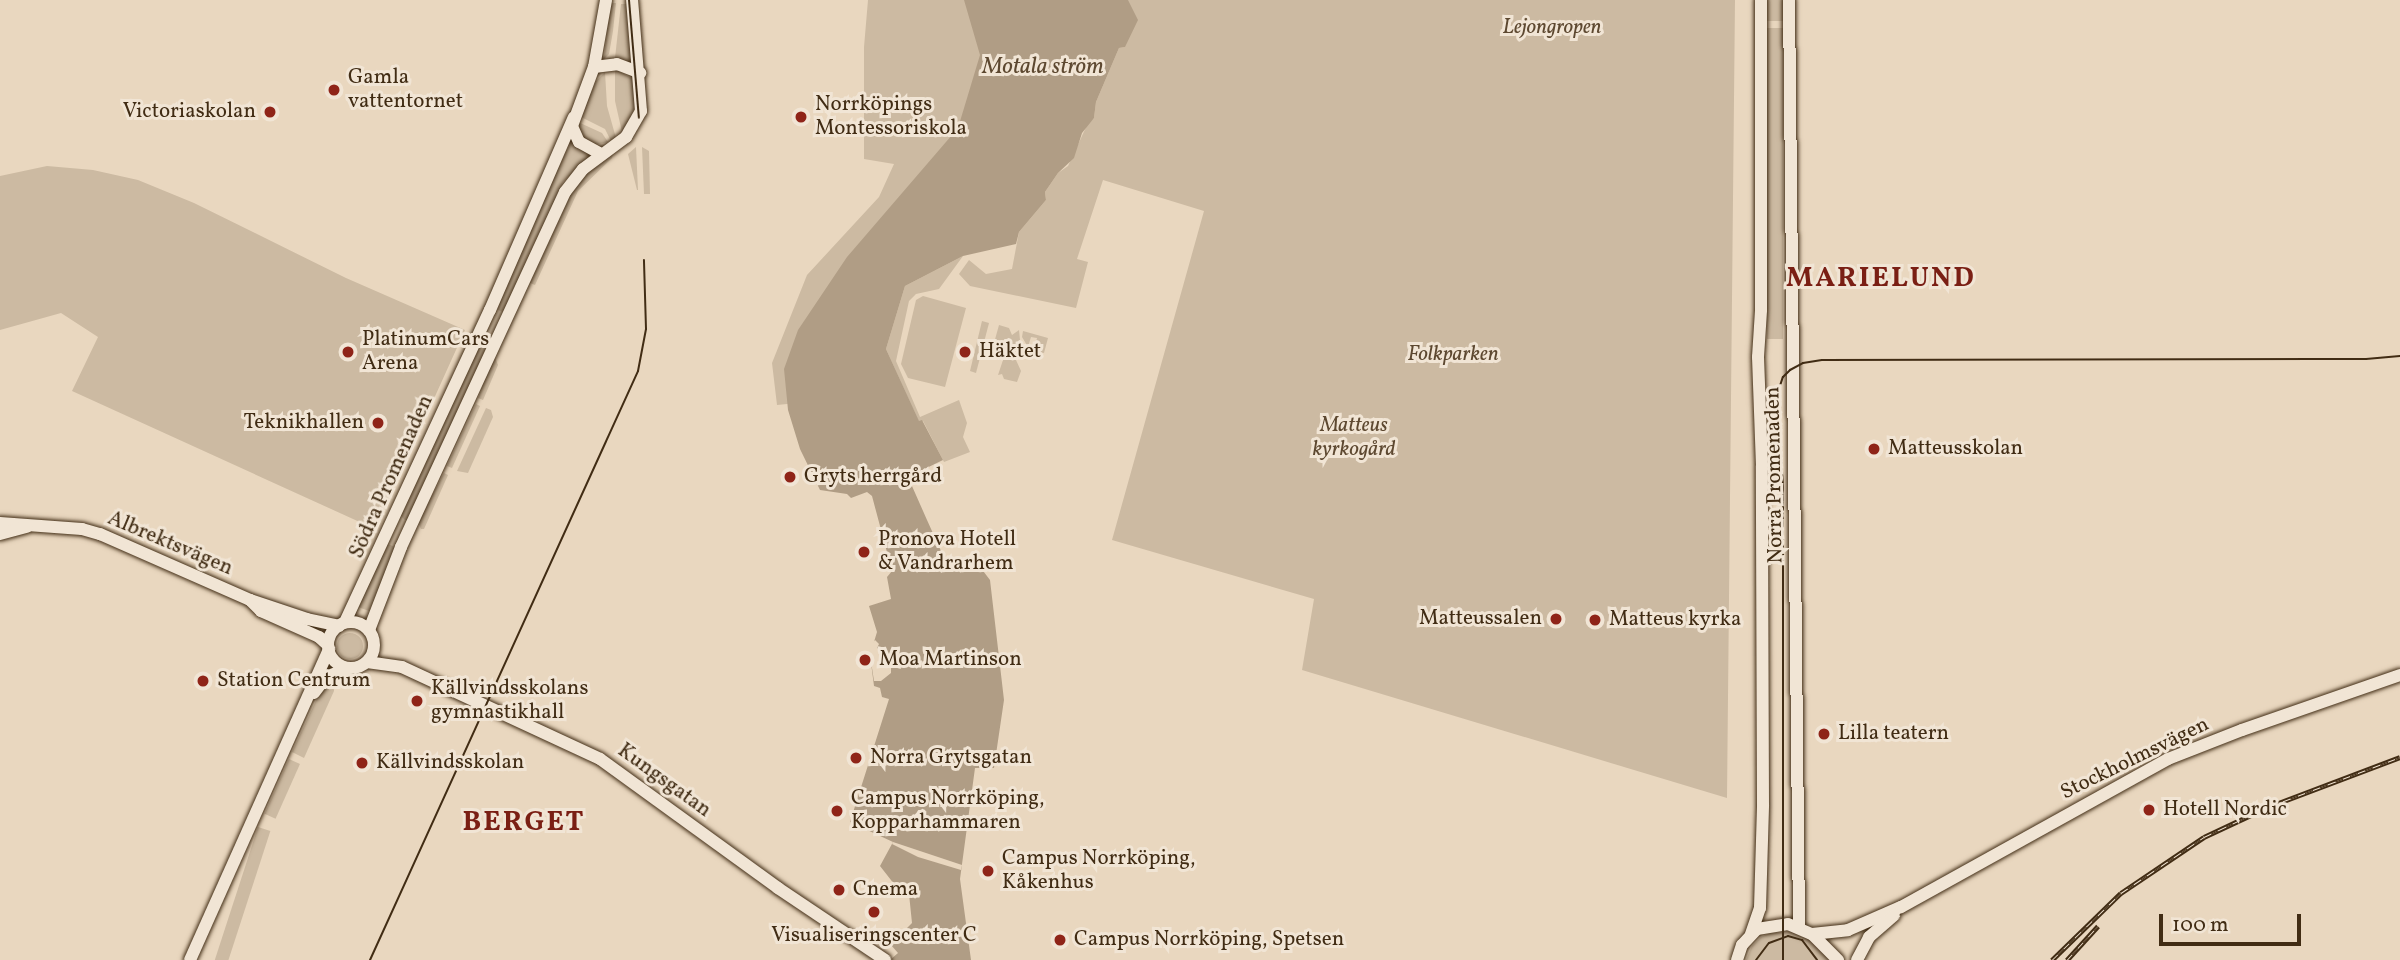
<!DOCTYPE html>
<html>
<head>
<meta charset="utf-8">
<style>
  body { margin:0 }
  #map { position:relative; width:2400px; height:960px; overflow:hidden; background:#e9d7bf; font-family:Vollkorn,serif }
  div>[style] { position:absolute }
  .green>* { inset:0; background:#ccbaa2; transform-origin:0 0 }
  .round { border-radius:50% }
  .water>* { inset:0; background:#b09d85 }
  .pier>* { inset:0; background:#e9d7bf }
  .roads { filter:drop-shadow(0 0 2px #412c14) drop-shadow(0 0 2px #412c14) }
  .secondary>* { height:12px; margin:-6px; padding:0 6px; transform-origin:6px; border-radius:6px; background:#f1e5d5 }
  .secondary>.ring { margin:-6px; padding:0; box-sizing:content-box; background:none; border:12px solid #f1e5d5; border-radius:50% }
  .tram>* { height:2px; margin:-1px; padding:0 1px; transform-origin:1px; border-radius:1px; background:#412c14 }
  .rail>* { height:5px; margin-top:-2.5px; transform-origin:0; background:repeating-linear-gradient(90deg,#f1e5d5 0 8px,#412c14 0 16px); box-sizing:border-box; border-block:2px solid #412c14 }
  .dots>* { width:19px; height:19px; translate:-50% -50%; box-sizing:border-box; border:4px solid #f1e5d5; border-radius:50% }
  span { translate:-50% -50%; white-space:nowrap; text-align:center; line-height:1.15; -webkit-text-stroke:6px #f1e5d5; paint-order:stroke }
  .park-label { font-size:21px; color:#5d4830; font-style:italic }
  .poi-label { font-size:21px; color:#412c14 }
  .left { translate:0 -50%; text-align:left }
  .right { translate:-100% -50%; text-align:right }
  .street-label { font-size:21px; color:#412c14 }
  .water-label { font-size:23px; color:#5d4830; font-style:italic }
  .district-label { font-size:28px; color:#7a1f14; font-weight:700; letter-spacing:2px }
  .scale { position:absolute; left:2159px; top:914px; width:142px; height:32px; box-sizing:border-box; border:4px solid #412c14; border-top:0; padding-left:9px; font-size:21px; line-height:24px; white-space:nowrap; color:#412c14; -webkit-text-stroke:5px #f1e5d5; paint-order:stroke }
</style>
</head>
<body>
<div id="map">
  <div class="green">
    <div style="clip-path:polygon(868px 0,1735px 0,1727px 798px,1302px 670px,1314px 599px,1112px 540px,1204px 211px,1103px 180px,1077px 259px,1088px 262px,1076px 308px,970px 286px,959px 274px,969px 260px,986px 274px,1012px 269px,1019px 232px,1046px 200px,1045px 192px,1058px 173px,1068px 166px,1088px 123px,1094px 118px,1096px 102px,1119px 48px,1125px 47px,1124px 41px,797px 403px,777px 405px,772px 363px,807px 275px,879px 197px,894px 164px,864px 159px,864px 47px)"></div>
    <div style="left:1767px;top:0;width:16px;height:21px"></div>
    <div style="clip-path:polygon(610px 3px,616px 3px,613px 31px,609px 54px,604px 59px)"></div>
    <div style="clip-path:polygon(621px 4px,627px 4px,633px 64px,615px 58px)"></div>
    <div style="left:1767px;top:28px;width:16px;height:311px"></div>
    <div style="clip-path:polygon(615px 69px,633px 79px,635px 105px,630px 121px,622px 132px,615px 101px)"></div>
    <div style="clip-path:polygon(605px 72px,607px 106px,616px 138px,611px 141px,605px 129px,581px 117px,596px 81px)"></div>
    <div style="clip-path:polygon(578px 122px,602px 133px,608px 142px,594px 145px,580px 136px)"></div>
    <div style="clip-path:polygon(572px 139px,577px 148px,591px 155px,563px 182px,503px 312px,493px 308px)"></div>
    <div style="clip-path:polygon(636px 147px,638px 190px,637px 190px,628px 154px)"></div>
    <div style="clip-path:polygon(642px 147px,649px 151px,650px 194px,644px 194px)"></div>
    <div style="clip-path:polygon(613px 154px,612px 158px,578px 191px,535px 285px,530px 283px,572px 192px,589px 171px)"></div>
    <div style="clip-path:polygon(47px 166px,93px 170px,138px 180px,194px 203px,346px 278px,465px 330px,375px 529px,72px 391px,98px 337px,61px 313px,0 330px,0 176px)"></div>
    <div style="clip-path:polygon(963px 256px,939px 289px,916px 294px,909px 301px,896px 361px,920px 417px,959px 400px,967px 423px,963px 437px,970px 452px,944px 462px,923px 421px,919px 422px,886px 349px,905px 286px)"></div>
    <div style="clip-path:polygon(923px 296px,966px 308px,945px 387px,908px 378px,901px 364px,916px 300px)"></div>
    <div style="clip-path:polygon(982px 321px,989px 323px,976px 373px,970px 371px)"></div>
    <div style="clip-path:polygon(999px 325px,1009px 328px,1012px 335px,1019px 330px,1021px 350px,1018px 353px,997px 347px,994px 343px)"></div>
    <div style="clip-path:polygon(1023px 331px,1048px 338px,1044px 353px,1034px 351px,1037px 338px,1031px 337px,1028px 347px,1022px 337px)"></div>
    <div style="clip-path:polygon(477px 345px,487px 349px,410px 520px,405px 520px,400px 515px)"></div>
    <div style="clip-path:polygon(494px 355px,498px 365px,483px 400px,478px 398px)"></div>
    <div style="clip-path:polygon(1004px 357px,1016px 360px,1021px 371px,1017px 382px,1004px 379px,1002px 374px,998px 375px)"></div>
    <div style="clip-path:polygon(476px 404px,480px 406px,452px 468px,447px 466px)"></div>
    <div style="clip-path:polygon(486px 408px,491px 410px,493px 417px,468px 473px,457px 471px)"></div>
    <div style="clip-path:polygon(444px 473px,448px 475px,424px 529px,421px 529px,418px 522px)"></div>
    <div style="clip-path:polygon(388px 544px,397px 548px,369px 611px,358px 607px)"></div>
    <div class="round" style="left:337px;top:633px;width:26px;height:26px"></div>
    <div style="clip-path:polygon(333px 679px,334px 691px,304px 758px,292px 752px,320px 692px)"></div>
    <div style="left:289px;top:759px;width:12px;height:60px;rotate:24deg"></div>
    <div style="left:258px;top:827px;width:13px;height:146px;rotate:18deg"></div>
    <div style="clip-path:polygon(1792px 932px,1809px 939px,1832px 960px,1746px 960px,1752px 946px,1761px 937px,1770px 933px)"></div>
  </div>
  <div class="water">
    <div style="clip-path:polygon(964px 0,1128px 0,1138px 20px,1125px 47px,1119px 48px,1096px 102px,1094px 118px,1082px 133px,1074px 158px,1058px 173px,1045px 192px,1046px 200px,1019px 232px,1016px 244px,963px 256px,905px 286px,886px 349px,919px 421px,922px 420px,943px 460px,908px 477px,927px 520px,950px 571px,974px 559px,990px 580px,1004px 700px,994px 768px,975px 768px,960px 879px,971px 960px,890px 960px,898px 953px,891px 945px,893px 937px,899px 932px,907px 933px,905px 930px,912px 923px,909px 894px,898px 889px,880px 866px,893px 842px,850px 822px,889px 699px,882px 697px,880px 688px,874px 686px,870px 655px,877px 632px,869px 606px,891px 599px,887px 577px,892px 571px,872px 496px,867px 492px,851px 498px,847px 494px,820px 490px,800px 449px,788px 410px,784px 369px,798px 330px,847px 257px,958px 128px,980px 55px)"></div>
  </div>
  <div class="pier">
    <div style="clip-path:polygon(875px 640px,879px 644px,877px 648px,891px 655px,891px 673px,881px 681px,874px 681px,870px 655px,869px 648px)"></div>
    <div style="clip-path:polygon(893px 842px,962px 865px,961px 870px,918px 857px,892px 844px)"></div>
  </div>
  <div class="roads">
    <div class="secondary">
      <div style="left:1789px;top:0;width:926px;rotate:89.38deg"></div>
      <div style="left:594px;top:67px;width:23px;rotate:-7deg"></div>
      <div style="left:617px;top:64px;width:25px;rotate:21deg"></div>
      <div style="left:601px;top:154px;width:25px;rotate:-151deg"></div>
      <div style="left:579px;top:142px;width:17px;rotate:-114deg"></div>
      <div style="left:572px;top:126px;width:63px;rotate:-69.6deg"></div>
      <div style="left:594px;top:67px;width:68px;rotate:-79.8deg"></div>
      <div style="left:0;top:523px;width:82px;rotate:4.2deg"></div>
      <div style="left:82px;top:529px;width:19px;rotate:16deg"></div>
      <div style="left:100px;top:534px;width:164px;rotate:23.7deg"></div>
      <div style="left:250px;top:600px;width:60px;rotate:18.4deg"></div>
      <div style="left:307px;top:619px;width:33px;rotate:12deg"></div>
      <div style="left:0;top:534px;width:28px;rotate:-15deg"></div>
      <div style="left:250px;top:600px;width:16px;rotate:45deg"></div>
      <div style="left:261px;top:611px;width:64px;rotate:24.1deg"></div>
      <div style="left:319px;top:637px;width:12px;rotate:42deg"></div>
      <div style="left:345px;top:622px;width:344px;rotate:-65.1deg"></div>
      <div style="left:490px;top:310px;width:210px;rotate:-66.5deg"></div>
      <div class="ring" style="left:328px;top:622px;width:34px;height:34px"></div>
      <div style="left:369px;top:630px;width:89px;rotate:-68.9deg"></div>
      <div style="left:401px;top:547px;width:391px;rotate:-65.2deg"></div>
      <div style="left:565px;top:192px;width:29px;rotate:-52deg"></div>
      <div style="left:583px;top:169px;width:54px;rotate:-36.7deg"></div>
      <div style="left:626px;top:137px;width:30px;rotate:-60deg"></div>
      <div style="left:641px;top:111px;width:111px;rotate:-94.6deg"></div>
      <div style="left:367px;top:662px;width:35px;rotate:8deg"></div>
      <div style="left:402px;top:667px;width:218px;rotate:24.9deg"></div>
      <div style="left:600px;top:759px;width:220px;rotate:35.9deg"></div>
      <div style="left:778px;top:888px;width:129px;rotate:33.9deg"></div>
      <div style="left:314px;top:693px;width:20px;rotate:-53deg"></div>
      <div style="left:326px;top:677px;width:24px;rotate:-22deg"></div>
      <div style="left:1751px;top:934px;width:28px;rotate:-71deg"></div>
      <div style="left:1760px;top:908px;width:103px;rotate:-88.3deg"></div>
      <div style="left:1763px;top:805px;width:339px;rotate:-90.2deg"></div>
      <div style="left:1762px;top:466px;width:109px;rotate:-92.1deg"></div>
      <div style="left:1758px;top:357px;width:47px;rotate:-86.3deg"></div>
      <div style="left:1761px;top:310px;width:310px;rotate:-90deg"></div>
      <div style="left:1812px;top:934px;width:36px;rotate:-6deg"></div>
      <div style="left:1848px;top:930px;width:58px;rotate:-23.5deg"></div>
      <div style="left:1901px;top:907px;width:305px;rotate:-29deg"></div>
      <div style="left:2168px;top:759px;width:79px;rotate:-21.4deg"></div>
      <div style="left:2242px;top:730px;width:167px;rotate:-19.2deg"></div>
      <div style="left:190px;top:960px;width:341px;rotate:-65.9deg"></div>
      <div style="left:1737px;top:960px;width:16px;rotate:-72deg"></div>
      <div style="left:1742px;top:945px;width:22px;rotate:-47deg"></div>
      <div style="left:1757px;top:929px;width:31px;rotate:-9deg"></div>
      <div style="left:1788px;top:924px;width:26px;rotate:23deg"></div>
      <div style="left:1812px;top:934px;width:37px;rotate:45deg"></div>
      <div style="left:1857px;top:960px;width:26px;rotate:-62deg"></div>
      <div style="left:1869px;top:937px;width:33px;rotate:-41deg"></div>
    </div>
  </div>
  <div class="tram">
    <div style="left:629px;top:0;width:118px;rotate:85.2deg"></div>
    <div style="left:370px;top:960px;width:647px;rotate:-65.53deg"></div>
    <div style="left:638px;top:371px;width:43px;rotate:-79.2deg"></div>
    <div style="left:646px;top:329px;width:69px;rotate:-91.7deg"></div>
    <div style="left:1756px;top:960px;width:21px;rotate:-53deg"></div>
    <div style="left:1769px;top:943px;width:20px;rotate:-20deg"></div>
    <div style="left:1788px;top:936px;width:15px;rotate:16deg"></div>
    <div style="left:1802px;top:940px;width:25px;rotate:53deg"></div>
    <div style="left:1783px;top:960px;width:474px;rotate:-90deg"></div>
    <div style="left:1783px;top:486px;width:91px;rotate:-93.8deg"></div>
    <div style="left:1777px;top:395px;width:19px;rotate:-72deg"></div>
    <div style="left:1783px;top:377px;width:10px;rotate:-45deg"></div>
    <div style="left:1790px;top:370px;width:15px;rotate:-28deg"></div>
    <div style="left:1803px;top:363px;width:19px;rotate:-9deg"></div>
    <div style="left:1822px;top:360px;width:544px;rotate:-0.11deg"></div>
    <div style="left:2366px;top:359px;width:34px;rotate:-5deg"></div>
  </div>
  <div class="rail">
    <div style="left:2052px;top:960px;width:96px;rotate:-44.2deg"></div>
    <div style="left:2121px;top:893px;width:100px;rotate:-34deg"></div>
    <div style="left:2204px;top:837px;width:71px;rotate:-25.1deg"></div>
    <div style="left:2268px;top:807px;width:141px;rotate:-20.7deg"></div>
    <div style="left:2067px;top:960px;width:46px;rotate:-47.6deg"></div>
  </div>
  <div class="dots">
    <div style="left:334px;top:90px;background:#8f2418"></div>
    <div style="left:270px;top:112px;background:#8f2418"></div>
    <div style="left:801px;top:117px;background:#8f2418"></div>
    <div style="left:348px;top:352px;background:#8f2418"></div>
    <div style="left:965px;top:352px;background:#8f2418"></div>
    <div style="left:378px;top:423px;background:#8f2418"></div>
    <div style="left:1874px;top:449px;background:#8f2418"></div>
    <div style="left:790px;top:477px;background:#8f2418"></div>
    <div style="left:864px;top:552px;background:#8f2418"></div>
    <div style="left:1556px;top:619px;background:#8f2418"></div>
    <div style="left:1595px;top:620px;background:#8f2418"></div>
    <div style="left:865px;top:660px;background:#8f2418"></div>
    <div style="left:203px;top:681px;background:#8f2418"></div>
    <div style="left:417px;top:701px;background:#8f2418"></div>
    <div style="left:1824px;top:734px;background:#8f2418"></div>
    <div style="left:856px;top:758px;background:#8f2418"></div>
    <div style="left:362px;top:763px;background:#8f2418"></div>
    <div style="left:2149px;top:810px;background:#8f2418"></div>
    <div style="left:837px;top:811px;background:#8f2418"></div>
    <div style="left:988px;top:871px;background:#8f2418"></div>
    <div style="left:839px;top:890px;background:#8f2418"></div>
    <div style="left:874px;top:912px;background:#8f2418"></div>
    <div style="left:1060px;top:940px;background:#8f2418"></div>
  </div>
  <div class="park-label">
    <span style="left:1552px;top:28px">Lejongropen</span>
    <span style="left:1453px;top:355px">Folkparken</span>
    <span style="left:1354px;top:438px">Matteus<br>kyrkogård</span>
  </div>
  <div class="poi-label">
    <span class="left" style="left:348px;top:90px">Gamla<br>vattentornet</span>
    <span class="left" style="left:815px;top:117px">Norrköpings<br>Montessoriskola</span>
    <span class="right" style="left:256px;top:112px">Victoriaskolan</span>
    <span class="left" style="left:362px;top:352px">PlatinumCars<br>Arena</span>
    <span class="left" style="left:979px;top:352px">Häktet</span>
    <span class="right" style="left:364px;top:423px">Teknikhallen</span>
    <span class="left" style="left:1888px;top:449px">Matteusskolan</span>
    <span class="left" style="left:804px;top:477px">Gryts herrgård</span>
    <span class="left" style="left:878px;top:552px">Pronova Hotell<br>&amp; Vandrarhem</span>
    <span class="right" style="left:1542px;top:619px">Matteussalen</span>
    <span class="left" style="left:1609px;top:620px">Matteus kyrka</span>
    <span class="left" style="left:879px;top:660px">Moa Martinson</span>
    <span class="left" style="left:217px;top:681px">Station Centrum</span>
    <span class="left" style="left:431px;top:701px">Källvindsskolans<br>gymnastikhall</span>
    <span class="left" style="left:1838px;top:734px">Lilla teatern</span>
    <span class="left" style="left:870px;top:758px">Norra Grytsgatan</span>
    <span class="left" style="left:376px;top:763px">Källvindsskolan</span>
    <span class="left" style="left:851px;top:811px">Campus Norrköping,<br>Kopparhammaren</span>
    <span class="left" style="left:2163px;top:810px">Hotell Nordic</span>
    <span class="left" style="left:1002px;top:871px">Campus Norrköping,<br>Kåkenhus</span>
    <span class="left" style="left:853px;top:890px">Cnema</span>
    <span style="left:874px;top:936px">Visualiseringscenter C</span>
    <span class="left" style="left:1074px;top:940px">Campus Norrköping, Spetsen</span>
  </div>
  <div class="street-label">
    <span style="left:1775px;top:475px;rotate:-91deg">Norra Promenaden</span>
    <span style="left:392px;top:477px;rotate:-66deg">Södra Promenaden</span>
    <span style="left:170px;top:544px;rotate:23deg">Albrektsvägen</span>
    <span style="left:2135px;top:759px;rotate:-26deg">Stockholmsvägen</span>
    <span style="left:664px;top:781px;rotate:36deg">Kungsgatan</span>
  </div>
  <div class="water-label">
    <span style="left:1043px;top:67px">Motala ström</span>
  </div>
  <div class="district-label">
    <span style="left:1881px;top:279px">MARIELUND</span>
    <span style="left:524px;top:823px">BERGET</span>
  </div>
  <div class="scale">100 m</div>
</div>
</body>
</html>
